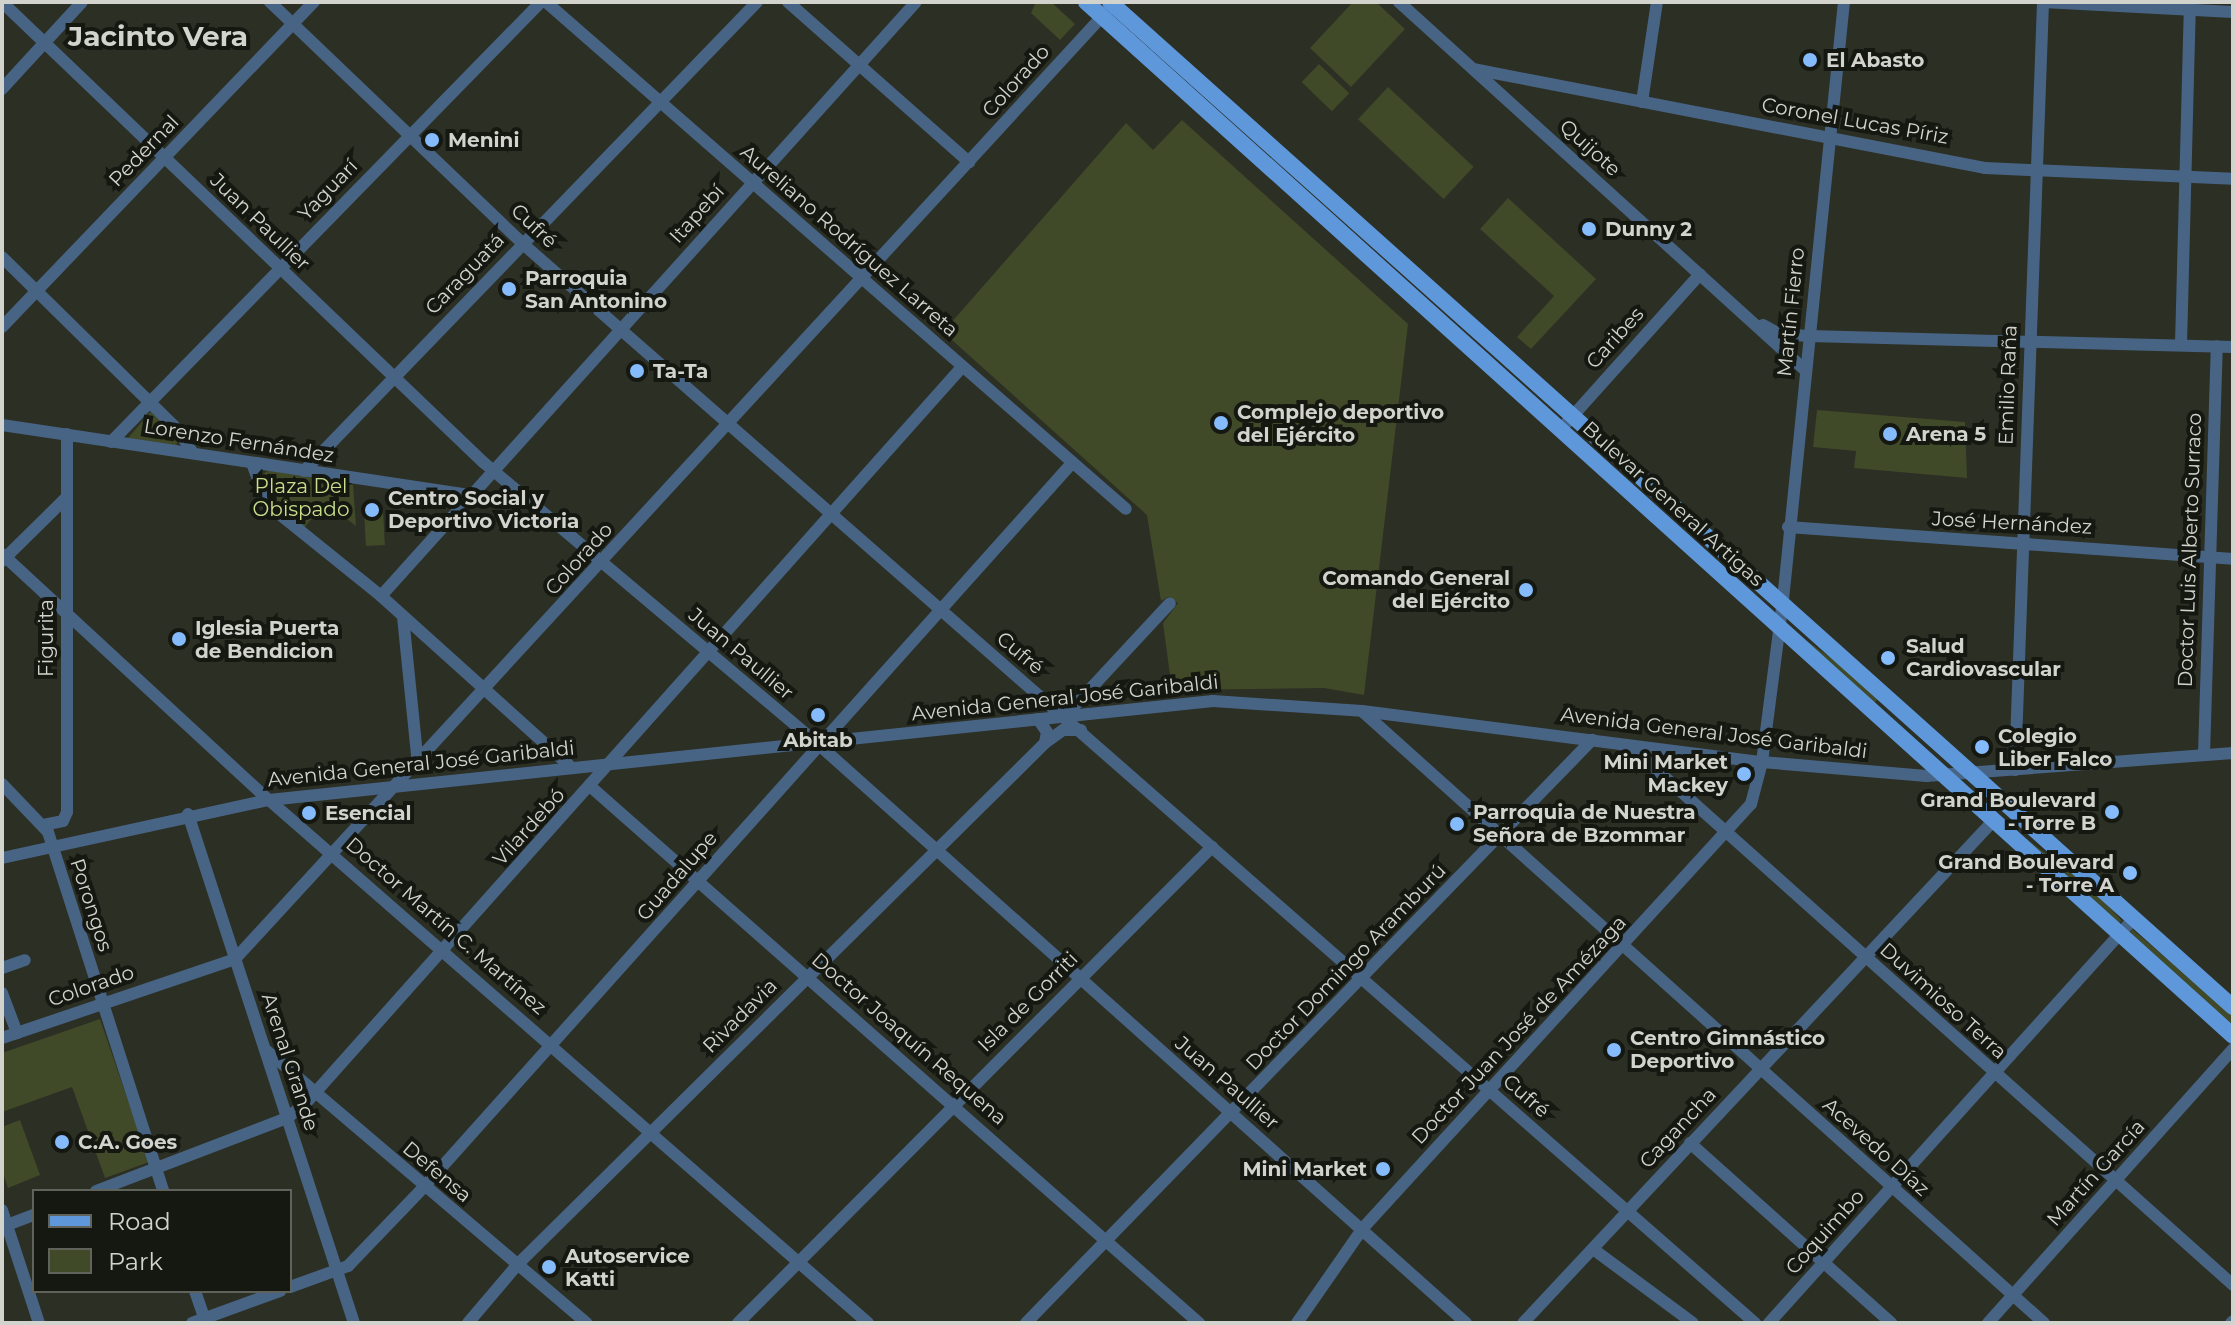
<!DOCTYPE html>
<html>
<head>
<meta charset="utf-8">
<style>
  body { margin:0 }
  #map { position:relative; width:2235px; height:1325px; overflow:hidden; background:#2c2f24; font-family:Montserrat,sans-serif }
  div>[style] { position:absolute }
  .green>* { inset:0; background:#404928; transform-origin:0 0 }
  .minor>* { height:12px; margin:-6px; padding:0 6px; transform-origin:6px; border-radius:6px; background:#486485 }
  .major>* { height:16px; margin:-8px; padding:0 8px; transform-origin:8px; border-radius:8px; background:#5e98db }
  .dots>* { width:22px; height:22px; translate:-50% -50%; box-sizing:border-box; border:4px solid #151711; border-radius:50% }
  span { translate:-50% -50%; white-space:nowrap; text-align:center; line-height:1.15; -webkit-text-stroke:8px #151711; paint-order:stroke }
  .poi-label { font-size:20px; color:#d1d3cc; font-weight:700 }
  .left { translate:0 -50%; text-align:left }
  .right { translate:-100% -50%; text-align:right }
  .street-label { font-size:20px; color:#d1d3cc }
  .park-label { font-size:20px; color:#c8de8b }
  .district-label { font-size:28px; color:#d1d3cc; font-weight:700 }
  .frame { position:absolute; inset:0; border:4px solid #d1d3cc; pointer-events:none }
  .legend { position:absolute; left:32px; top:1189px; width:260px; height:104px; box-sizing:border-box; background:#151711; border:2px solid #60625c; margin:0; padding:10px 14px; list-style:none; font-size:24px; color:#d1d3cc }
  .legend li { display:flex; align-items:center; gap:16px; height:40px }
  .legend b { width:40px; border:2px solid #60625c }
</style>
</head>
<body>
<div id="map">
  <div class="green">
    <div style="clip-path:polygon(1036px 2px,1051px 2px,1075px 24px,1060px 40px,1031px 13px)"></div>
    <div style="clip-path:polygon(1353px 2px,1376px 2px,1405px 29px,1351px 87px,1310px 48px)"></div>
    <div style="left:1319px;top:64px;width:42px;height:25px;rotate:44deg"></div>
    <div style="left:1388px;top:87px;width:117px;height:44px;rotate:43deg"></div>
    <div style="clip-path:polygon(1182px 120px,1408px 324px,1364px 695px,1324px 688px,1172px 690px,1163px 623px,1178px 603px,1168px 597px,1161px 601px,1147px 515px,943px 332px,1126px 123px,1153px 150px)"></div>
    <div style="clip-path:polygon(1508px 198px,1596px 279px,1531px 349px,1517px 337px,1554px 296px,1480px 229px)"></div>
    <div style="clip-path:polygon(1817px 410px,1965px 422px,1967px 478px,1854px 468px,1856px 451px,1813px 447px)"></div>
    <div style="clip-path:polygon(151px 411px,178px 438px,176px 447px,128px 438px)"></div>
    <div style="clip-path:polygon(269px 470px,353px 485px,356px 526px,325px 502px,304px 528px,273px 503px,261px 475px)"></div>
    <div style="left:383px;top:509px;width:36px;height:19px;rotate:87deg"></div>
    <div style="clip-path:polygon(1799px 635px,1860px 679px,1879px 698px,1874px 703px)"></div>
    <div style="clip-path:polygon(2023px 836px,2095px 891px,2122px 921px,2119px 923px)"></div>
    <div style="clip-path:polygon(2132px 929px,2233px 1015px,2233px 1028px,2130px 933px)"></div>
    <div style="clip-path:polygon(100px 1019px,149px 1162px,105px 1178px,72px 1087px,2px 1112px,2px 1053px)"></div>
    <div style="clip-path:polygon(20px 1120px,40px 1175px,8px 1188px,2px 1170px,2px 1127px)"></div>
  </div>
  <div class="minor">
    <div style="left:2px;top:2px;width:666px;rotate:43.72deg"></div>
    <div style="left:483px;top:462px;width:438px;rotate:40.1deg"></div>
    <div style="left:818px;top:744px;width:869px;rotate:41.78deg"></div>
    <div style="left:270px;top:2px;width:350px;rotate:43.7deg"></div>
    <div style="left:523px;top:244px;width:1638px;rotate:41.21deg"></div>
    <div style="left:546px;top:2px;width:770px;rotate:41.16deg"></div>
    <div style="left:788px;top:2px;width:242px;rotate:41.5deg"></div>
    <div style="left:1399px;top:2px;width:548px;rotate:42.19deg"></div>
    <div style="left:2043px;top:2px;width:190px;rotate:3deg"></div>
    <div style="left:1473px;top:69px;width:521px;rotate:10.94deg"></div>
    <div style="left:1985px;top:168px;width:248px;rotate:2.5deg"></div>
    <div style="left:2px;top:89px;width:118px;rotate:-47.4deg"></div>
    <div style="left:1642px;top:102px;width:101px;rotate:-81.5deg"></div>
    <div style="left:2px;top:257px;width:247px;rotate:44.5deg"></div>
    <div style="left:178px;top:430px;width:27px;rotate:57deg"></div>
    <div style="left:1763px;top:325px;width:18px;rotate:29deg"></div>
    <div style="left:1779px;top:334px;width:30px;rotate:4deg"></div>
    <div style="left:1809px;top:336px;width:424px;rotate:1.5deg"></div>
    <div style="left:2px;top:327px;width:451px;rotate:-46.2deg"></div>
    <div style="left:2181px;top:345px;width:343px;rotate:-88.5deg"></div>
    <div style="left:2px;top:425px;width:474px;rotate:8.5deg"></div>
    <div style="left:1561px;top:429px;width:208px;rotate:-48.1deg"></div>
    <div style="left:111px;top:442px;width:615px;rotate:-45.66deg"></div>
    <div style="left:252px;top:463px;width:44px;rotate:69.9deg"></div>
    <div style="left:267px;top:504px;width:146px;rotate:38.9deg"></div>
    <div style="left:381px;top:596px;width:257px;rotate:42deg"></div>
    <div style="left:304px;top:471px;width:652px;rotate:-45.99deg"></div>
    <div style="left:1788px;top:527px;width:446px;rotate:4.1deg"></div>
    <div style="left:2px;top:554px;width:363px;rotate:42.7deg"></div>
    <div style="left:269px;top:800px;width:795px;rotate:41.12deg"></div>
    <div style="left:2px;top:561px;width:91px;rotate:-44.6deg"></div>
    <div style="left:381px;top:596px;width:799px;rotate:-47.99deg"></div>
    <div style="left:403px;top:617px;width:149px;rotate:84.2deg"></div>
    <div style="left:1362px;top:711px;width:916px;rotate:41.9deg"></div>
    <div style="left:1067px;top:714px;width:151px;rotate:-47.1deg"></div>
    <div style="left:1045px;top:743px;width:22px;rotate:-36deg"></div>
    <div style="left:1063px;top:730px;width:18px"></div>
    <div style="left:1630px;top:746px;width:809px;rotate:41.79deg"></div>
    <div style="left:2204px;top:754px;width:408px;rotate:-88.2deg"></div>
    <div style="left:2015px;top:770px;width:769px;rotate:-87.91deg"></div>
    <div style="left:2px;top:784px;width:66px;rotate:46.2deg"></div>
    <div style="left:48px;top:832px;width:377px;rotate:72.2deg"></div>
    <div style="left:591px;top:787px;width:811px;rotate:41.4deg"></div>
    <div style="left:188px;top:814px;width:535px;rotate:71.94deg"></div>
    <div style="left:43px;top:825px;width:20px;rotate:-11deg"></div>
    <div style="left:63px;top:821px;width:10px;rotate:-66deg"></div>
    <div style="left:67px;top:812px;width:378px;rotate:-90deg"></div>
    <div style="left:2px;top:858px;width:273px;rotate:-12.3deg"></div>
    <div style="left:269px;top:800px;width:949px;rotate:-5.99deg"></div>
    <div style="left:1213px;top:701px;width:149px;rotate:3.8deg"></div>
    <div style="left:1362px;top:711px;width:403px;rotate:7.3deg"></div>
    <div style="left:1762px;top:762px;width:165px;rotate:4.9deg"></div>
    <div style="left:1926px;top:776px;width:308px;rotate:-4.3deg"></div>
    <div style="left:2px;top:968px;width:24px;rotate:-19deg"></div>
    <div style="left:2px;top:993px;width:43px;rotate:69.4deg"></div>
    <div style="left:2px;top:1038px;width:246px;rotate:-18.7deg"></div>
    <div style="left:235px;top:959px;width:1287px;rotate:-47.39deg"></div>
    <div style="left:267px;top:1051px;width:420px;rotate:40.4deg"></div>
    <div style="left:1690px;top:1143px;width:270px;rotate:41.8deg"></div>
    <div style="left:96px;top:1191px;width:204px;rotate:-20.9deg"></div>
    <div style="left:287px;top:1118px;width:23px;rotate:-38deg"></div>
    <div style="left:305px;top:1104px;width:987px;rotate:-48.28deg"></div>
    <div style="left:2px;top:1210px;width:119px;rotate:71.9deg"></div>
    <div style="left:2px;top:1227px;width:34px;rotate:-21deg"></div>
    <div style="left:1593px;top:1249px;width:124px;rotate:36.5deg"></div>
    <div style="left:290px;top:1287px;width:62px;rotate:-19.9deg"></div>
    <div style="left:348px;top:1266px;width:108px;rotate:-46.1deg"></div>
    <div style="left:423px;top:1188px;width:974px;rotate:-48.16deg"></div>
    <div style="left:195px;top:1291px;width:34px;rotate:71deg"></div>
    <div style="left:192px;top:1323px;width:94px;rotate:-20deg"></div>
    <div style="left:468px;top:1323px;width:77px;rotate:-49.7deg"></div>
    <div style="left:518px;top:1264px;width:741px;rotate:-44.67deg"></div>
    <div style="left:1045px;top:743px;width:11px;rotate:-80deg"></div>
    <div style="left:1047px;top:732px;width:16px;rotate:-125deg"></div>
    <div style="left:738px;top:1323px;width:672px;rotate:-45.12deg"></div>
    <div style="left:1026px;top:1323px;width:813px;rotate:-45.85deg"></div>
    <div style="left:1297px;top:1323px;width:116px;rotate:-55.2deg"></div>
    <div style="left:1363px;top:1228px;width:575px;rotate:-47.54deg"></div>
    <div style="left:1751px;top:804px;width:43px;rotate:-75.3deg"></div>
    <div style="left:1762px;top:762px;width:163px;rotate:-82.6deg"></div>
    <div style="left:1783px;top:600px;width:601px;rotate:-84.18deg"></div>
    <div style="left:1523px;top:1323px;width:689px;rotate:-46.88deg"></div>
    <div style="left:1769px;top:1323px;width:545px;rotate:-47.97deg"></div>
    <div style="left:1988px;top:1323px;width:368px;rotate:-48.2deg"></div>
    <div style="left:2231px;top:1323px;width:3px;rotate:-45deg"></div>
  </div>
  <div class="major">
    <div style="left:1086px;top:2px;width:1544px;rotate:42.03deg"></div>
    <div style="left:1110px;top:2px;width:1507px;rotate:41.83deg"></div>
  </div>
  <div class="dots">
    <div style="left:1810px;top:60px;background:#85bbfb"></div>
    <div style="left:432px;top:140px;background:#85bbfb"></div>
    <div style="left:1589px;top:229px;background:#85bbfb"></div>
    <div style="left:509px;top:289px;background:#85bbfb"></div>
    <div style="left:637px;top:371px;background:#85bbfb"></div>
    <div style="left:1221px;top:423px;background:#85bbfb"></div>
    <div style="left:1890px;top:434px;background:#85bbfb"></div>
    <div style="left:372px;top:510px;background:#85bbfb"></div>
    <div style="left:1526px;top:590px;background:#85bbfb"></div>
    <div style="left:179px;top:639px;background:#85bbfb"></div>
    <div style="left:1888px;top:658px;background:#85bbfb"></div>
    <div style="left:818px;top:715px;background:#85bbfb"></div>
    <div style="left:1982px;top:747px;background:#85bbfb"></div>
    <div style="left:1744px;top:774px;background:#85bbfb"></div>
    <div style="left:2112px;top:812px;background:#85bbfb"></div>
    <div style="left:309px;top:813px;background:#85bbfb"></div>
    <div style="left:1457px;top:824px;background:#85bbfb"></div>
    <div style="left:2130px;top:873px;background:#85bbfb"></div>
    <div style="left:1614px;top:1050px;background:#85bbfb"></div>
    <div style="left:62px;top:1142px;background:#85bbfb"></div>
    <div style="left:1383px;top:1169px;background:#85bbfb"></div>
    <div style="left:549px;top:1267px;background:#85bbfb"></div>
  </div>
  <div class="poi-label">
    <span class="left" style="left:1826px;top:60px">El Abasto</span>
    <span class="left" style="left:448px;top:140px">Menini</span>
    <span class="left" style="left:1605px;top:229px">Dunny 2</span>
    <span class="left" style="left:525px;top:290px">Parroquia<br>San Antonino</span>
    <span class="left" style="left:653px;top:371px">Ta-Ta</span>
    <span class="left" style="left:1237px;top:424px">Complejo deportivo<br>del Ejército</span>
    <span class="left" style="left:1906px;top:434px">Arena 5</span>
    <span class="left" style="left:388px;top:510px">Centro Social y<br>Deportivo Victoria</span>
    <span class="right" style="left:1510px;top:590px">Comando General<br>del Ejército</span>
    <span class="left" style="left:195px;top:640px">Iglesia Puerta<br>de Bendicion</span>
    <span class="left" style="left:1906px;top:658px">Salud<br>Cardiovascular</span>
    <span class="left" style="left:1998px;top:748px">Colegio<br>Liber Falco</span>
    <span style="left:818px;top:740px">Abitab</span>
    <span class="right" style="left:1728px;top:774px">Mini Market<br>Mackey</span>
    <span class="right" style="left:2096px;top:812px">Grand Boulevard<br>- Torre B</span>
    <span class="left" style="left:1473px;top:824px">Parroquia de Nuestra<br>Señora de Bzommar</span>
    <span class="left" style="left:325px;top:813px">Esencial</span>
    <span class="right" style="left:2114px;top:874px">Grand Boulevard<br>- Torre A</span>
    <span class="left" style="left:1630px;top:1050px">Centro Gimnástico<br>Deportivo</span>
    <span class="left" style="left:78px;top:1142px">C.A. Goes</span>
    <span class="right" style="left:1367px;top:1169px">Mini Market</span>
    <span class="left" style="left:565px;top:1268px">Autoservice<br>Katti</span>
  </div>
  <div class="street-label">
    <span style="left:1016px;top:81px;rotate:-48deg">Colorado</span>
    <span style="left:1855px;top:121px;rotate:10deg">Coronel Lucas Píriz</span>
    <span style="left:1590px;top:148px;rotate:42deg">Quijote</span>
    <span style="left:144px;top:151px;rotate:-46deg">Pedernal</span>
    <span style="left:328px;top:190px;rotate:-46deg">Yaguarí</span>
    <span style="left:697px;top:214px;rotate:-48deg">Itapebí</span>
    <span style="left:260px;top:222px;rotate:44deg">Juan Paullier</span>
    <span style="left:534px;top:226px;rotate:43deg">Cufré</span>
    <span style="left:849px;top:241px;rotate:41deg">Aureliano Rodríguez Larreta</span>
    <span style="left:465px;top:274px;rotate:-46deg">Caraguatá</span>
    <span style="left:1791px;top:312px;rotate:-84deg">Martín Fierro</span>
    <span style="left:1615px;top:338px;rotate:-48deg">Caribes</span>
    <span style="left:2008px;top:385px;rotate:-88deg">Emilio Raña</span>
    <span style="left:239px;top:441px;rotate:9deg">Lorenzo Fernández</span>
    <span style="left:1673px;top:504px;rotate:42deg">Bulevar General Artigas</span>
    <span style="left:2012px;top:523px;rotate:3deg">José Hernández</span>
    <span style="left:2190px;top:550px;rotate:-88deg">Doctor Luis Alberto Surraco</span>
    <span style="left:579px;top:559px;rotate:-48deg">Colorado</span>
    <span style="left:46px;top:638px;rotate:-90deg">Figurita</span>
    <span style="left:1020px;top:653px;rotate:40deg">Cufré</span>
    <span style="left:741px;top:654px;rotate:40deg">Juan Paullier</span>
    <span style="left:1065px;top:698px;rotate:-6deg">Avenida General José Garibaldi</span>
    <span style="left:1714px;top:733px;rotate:7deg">Avenida General José Garibaldi</span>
    <span style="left:421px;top:764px;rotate:-6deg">Avenida General José Garibaldi</span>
    <span style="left:529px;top:827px;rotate:-48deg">Vilardebó</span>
    <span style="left:677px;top:876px;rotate:-49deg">Guadalupe</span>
    <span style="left:91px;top:905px;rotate:72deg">Porongos</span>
    <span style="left:446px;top:926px;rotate:41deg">Doctor Martín C. Martínez</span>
    <span style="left:1346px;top:967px;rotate:-46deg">Doctor Domingo Aramburú</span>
    <span style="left:91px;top:986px;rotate:-19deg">Colorado</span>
    <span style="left:1943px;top:1001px;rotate:42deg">Duvimioso Terra</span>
    <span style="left:1028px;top:1002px;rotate:-45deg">Isla de Gorriti</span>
    <span style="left:740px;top:1016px;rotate:-45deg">Rivadavia</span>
    <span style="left:1519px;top:1030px;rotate:-47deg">Doctor Juan José de Amézaga</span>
    <span style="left:909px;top:1039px;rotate:41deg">Doctor Joaquín Requena</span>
    <span style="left:290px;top:1062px;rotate:72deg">Arenal Grande</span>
    <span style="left:1227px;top:1083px;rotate:41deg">Juan Paullier</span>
    <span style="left:1526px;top:1096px;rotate:41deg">Cufré</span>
    <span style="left:1678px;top:1128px;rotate:-47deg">Cagancha</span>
    <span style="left:1876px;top:1147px;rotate:42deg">Acevedo Díaz</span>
    <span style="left:437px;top:1172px;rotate:40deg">Defensa</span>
    <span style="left:2096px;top:1173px;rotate:-48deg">Martín García</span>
    <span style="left:1825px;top:1232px;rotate:-48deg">Coquimbo</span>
  </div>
  <div class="park-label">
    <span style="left:301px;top:498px">Plaza Del<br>Obispado</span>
  </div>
  <div class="district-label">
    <span style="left:158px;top:36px">Jacinto Vera</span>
  </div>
  <div class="frame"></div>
  <ul class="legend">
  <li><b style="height:10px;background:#5e98db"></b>Road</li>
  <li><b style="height:22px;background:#404928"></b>Park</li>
  </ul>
</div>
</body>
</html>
